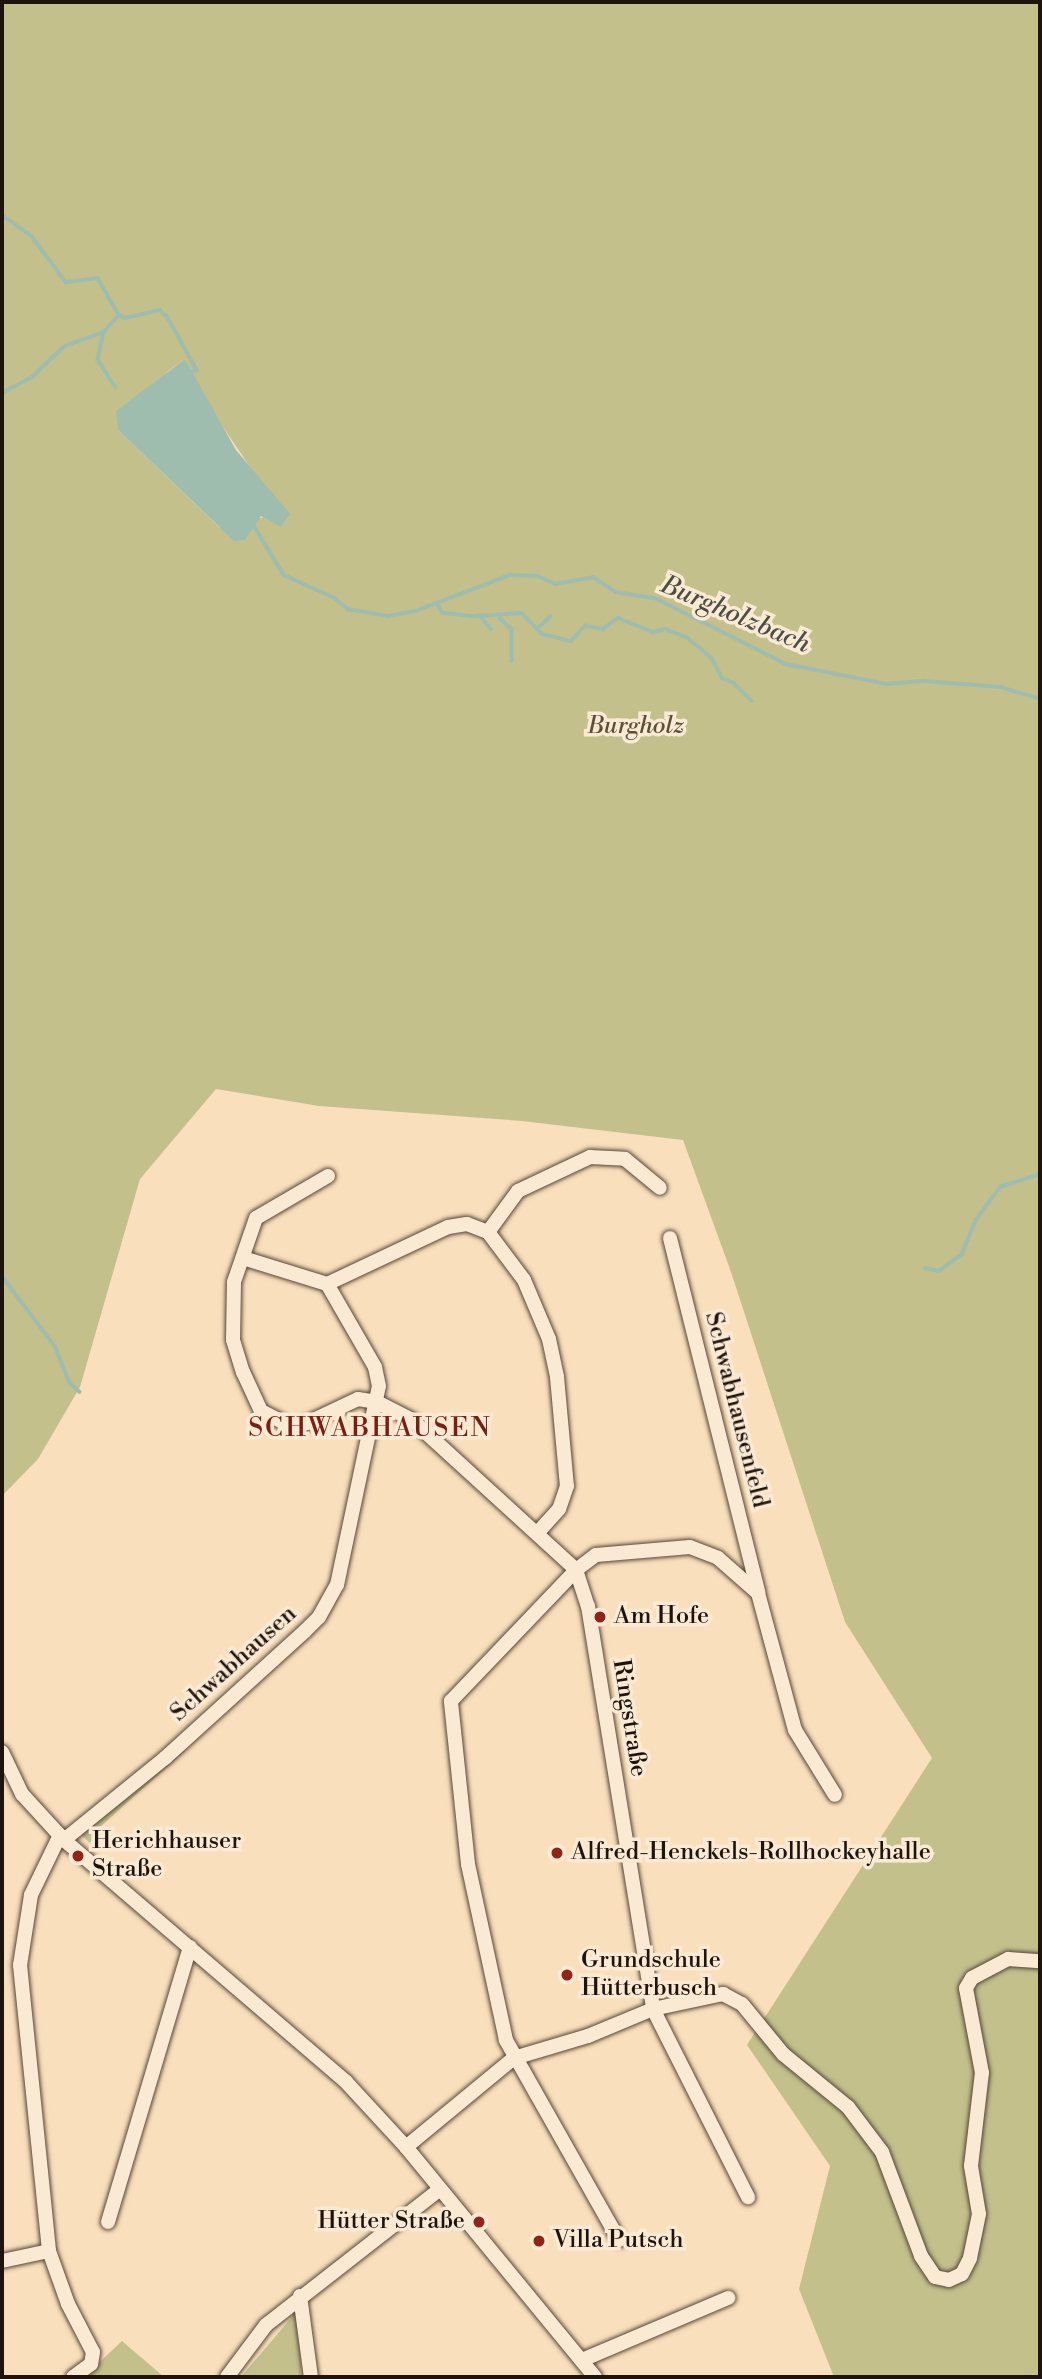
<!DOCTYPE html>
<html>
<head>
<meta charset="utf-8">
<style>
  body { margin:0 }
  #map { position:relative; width:1042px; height:2379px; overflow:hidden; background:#f9dfbb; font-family:"Libre Bodoni",serif }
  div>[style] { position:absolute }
  .green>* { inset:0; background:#c3c08c }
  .water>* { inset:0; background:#9ebdae }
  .stream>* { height:3.5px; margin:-1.75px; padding:0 1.75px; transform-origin:1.75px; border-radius:1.75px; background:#9ebdae }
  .roads { filter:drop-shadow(0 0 2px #564639) drop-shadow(0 0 2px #564639) }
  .minor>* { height:14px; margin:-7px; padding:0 7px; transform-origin:7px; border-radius:7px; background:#fbead3 }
  .dots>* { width:19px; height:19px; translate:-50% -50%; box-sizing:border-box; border:4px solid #fbead3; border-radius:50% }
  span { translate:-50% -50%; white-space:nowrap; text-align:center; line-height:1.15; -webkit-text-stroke:7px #fbead3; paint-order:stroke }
  .park-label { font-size:24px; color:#58503a; font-style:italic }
  .street-label { font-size:24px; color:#1f130e }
  .poi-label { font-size:24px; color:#1f130e }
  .left { translate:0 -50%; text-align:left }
  .right { translate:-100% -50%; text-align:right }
  .water-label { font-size:26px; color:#4b4e46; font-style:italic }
  .neighbourhood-label { font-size:26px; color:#7a1f14; letter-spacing:2px }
  .frame { position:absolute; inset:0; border:4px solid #1f130e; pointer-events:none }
</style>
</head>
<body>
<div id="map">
  <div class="green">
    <div style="clip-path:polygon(evenodd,2px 2px,1040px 2px,1040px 2377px,834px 2377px,799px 2289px,830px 2166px,747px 2045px,932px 1758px,845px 1622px,731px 1272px,683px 1140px,522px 1121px,319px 1106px,216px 1089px,140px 1179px,80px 1387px,38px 1459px,2px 1496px,2px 2px,185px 359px,213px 412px,256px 476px,264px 517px,220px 528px,118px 430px,167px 372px,185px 359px)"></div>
    <div style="clip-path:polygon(182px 1747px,185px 1751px,100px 1827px,90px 1843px,79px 1833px)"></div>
    <div style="clip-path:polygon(297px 2311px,302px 2377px,241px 2377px)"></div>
    <div style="clip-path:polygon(122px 2341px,164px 2377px,89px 2377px,87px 2374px)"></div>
  </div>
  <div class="water">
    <div style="clip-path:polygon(185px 359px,236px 450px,290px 514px,281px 527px,261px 516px,245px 540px,234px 541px,118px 430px,116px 411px)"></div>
  </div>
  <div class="stream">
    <div style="left:2px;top:215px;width:35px;rotate:35deg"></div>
    <div style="left:31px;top:235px;width:59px;rotate:53.3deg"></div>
    <div style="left:66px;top:282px;width:32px;rotate:-7deg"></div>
    <div style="left:98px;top:278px;width:43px;rotate:60.4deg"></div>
    <div style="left:119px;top:315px;width:7px;rotate:27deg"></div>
    <div style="left:125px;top:318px;width:36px;rotate:-13deg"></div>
    <div style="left:160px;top:310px;width:9px;rotate:41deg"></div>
    <div style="left:167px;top:316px;width:62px;rotate:60.9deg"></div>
    <div style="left:197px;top:370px;width:5px;rotate:158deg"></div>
    <div style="left:104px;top:332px;width:29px;rotate:102deg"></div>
    <div style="left:98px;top:360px;width:33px;rotate:57deg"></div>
    <div style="left:2px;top:393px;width:34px;rotate:-28deg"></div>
    <div style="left:32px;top:377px;width:45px;rotate:-43.2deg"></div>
    <div style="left:65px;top:346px;width:41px;rotate:-19.7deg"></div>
    <div style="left:104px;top:332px;width:23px;rotate:-49deg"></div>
    <div style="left:253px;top:524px;width:60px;rotate:58.7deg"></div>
    <div style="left:284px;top:575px;width:56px;rotate:24.3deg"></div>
    <div style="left:335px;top:598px;width:17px;rotate:40deg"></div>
    <div style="left:348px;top:609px;width:41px;rotate:9.9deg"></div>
    <div style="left:388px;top:616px;width:28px;rotate:-10deg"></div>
    <div style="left:416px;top:611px;width:101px;rotate:-21deg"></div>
    <div style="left:510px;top:575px;width:28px;rotate:2deg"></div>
    <div style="left:538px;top:576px;width:19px;rotate:25deg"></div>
    <div style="left:555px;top:584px;width:39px;rotate:-10deg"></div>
    <div style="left:593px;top:577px;width:27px;rotate:33deg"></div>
    <div style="left:616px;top:592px;width:39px;rotate:9deg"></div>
    <div style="left:655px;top:598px;width:147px;rotate:26.7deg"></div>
    <div style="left:786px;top:664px;width:103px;rotate:11.2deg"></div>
    <div style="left:887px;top:684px;width:37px;rotate:-5deg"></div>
    <div style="left:924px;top:681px;width:77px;rotate:4.5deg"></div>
    <div style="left:1001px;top:687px;width:41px;rotate:17.1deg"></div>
    <div style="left:438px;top:605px;width:9px;rotate:58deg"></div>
    <div style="left:443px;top:613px;width:31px;rotate:6deg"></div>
    <div style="left:474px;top:616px;width:48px;rotate:-3.6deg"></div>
    <div style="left:522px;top:613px;width:29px;rotate:46deg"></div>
    <div style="left:542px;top:634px;width:30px;rotate:14deg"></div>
    <div style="left:571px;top:641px;width:21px;rotate:-47deg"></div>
    <div style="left:585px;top:626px;width:18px;rotate:9deg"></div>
    <div style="left:603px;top:629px;width:19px;rotate:-36deg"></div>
    <div style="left:618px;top:618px;width:38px;rotate:22deg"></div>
    <div style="left:653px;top:632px;width:12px;rotate:-14deg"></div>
    <div style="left:665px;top:629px;width:25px;rotate:21deg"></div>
    <div style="left:688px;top:638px;width:31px;rotate:40deg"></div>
    <div style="left:712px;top:658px;width:22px;rotate:63deg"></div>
    <div style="left:722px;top:678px;width:13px;rotate:23deg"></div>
    <div style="left:734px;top:683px;width:25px;rotate:45deg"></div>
    <div style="left:480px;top:615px;width:18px;rotate:52deg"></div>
    <div style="left:500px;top:618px;width:16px;rotate:43deg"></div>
    <div style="left:512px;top:629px;width:32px;rotate:90deg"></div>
    <div style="left:537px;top:629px;width:18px;rotate:-43deg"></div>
    <div style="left:2px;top:730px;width:4px;rotate:90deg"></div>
    <div style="left:925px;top:1268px;width:14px;rotate:12deg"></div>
    <div style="left:939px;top:1271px;width:29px;rotate:-36deg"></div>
    <div style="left:962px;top:1254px;width:37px;rotate:-68deg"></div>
    <div style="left:976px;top:1220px;width:41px;rotate:-54deg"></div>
    <div style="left:1000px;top:1187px;width:42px;rotate:-18deg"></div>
    <div style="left:2px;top:1276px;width:88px;rotate:52.9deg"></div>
    <div style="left:55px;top:1346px;width:40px;rotate:68deg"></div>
    <div style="left:70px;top:1383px;width:13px;rotate:42deg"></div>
  </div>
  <div class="roads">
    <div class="minor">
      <div style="left:328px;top:1176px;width:83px;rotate:149.7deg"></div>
      <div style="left:256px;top:1218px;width:68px;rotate:109deg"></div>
      <div style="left:234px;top:1282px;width:58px;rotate:91deg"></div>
      <div style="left:233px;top:1340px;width:34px;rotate:73deg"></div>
      <div style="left:243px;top:1372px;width:43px;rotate:65.2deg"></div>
      <div style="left:261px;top:1411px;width:33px;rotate:27deg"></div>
      <div style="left:290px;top:1426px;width:17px;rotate:-10deg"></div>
      <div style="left:307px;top:1423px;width:56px;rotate:-25.2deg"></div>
      <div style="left:358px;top:1399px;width:19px;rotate:9deg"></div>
      <div style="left:377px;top:1402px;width:39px;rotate:27deg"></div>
      <div style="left:412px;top:1420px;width:222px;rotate:42.4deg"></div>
      <div style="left:576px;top:1570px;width:38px;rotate:72deg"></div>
      <div style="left:588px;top:1606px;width:408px;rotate:80.8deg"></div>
      <div style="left:653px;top:2009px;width:211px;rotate:63.2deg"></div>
      <div style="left:488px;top:1232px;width:51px;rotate:-53.8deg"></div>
      <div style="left:518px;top:1191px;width:80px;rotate:-25.3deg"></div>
      <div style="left:590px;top:1157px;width:35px;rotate:3deg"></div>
      <div style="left:625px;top:1159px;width:45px;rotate:39.6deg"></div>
      <div style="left:670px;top:1238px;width:365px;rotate:76deg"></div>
      <div style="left:243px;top:1258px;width:88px;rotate:17.2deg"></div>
      <div style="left:327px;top:1284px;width:134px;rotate:-25.2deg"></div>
      <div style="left:448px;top:1227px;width:19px;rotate:-9deg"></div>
      <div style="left:467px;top:1224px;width:22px;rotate:21deg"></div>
      <div style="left:488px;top:1232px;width:60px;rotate:53.1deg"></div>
      <div style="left:524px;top:1280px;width:64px;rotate:67deg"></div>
      <div style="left:549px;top:1339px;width:39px;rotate:78deg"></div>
      <div style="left:557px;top:1377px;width:109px;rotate:84.8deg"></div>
      <div style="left:567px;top:1486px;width:24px;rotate:109deg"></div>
      <div style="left:559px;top:1509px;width:31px;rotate:132deg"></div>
      <div style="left:2px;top:1752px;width:47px;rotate:64.5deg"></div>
      <div style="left:22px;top:1794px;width:62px;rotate:47.6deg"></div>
      <div style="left:64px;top:1840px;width:372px;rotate:40.6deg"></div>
      <div style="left:346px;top:2082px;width:88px;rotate:47.3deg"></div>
      <div style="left:406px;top:2147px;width:298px;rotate:50.6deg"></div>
      <div style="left:60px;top:1835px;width:67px;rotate:115.8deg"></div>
      <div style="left:31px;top:1895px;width:71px;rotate:98.9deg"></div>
      <div style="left:20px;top:1965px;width:287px;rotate:84.2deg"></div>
      <div style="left:49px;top:2251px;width:56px;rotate:70.3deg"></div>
      <div style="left:68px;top:2304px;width:54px;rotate:62.5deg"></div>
      <div style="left:93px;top:2352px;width:12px;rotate:99deg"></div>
      <div style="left:91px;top:2364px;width:22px;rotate:144deg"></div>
      <div style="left:64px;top:1840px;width:130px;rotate:-39.1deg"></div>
      <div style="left:165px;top:1758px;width:189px;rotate:-42.2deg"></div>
      <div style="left:305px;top:1631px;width:20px;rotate:-45deg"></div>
      <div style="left:319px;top:1617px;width:37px;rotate:-61deg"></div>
      <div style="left:337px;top:1585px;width:203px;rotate:-78.1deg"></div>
      <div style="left:379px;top:1386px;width:19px;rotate:-102deg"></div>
      <div style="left:375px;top:1367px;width:96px;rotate:-120deg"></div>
      <div style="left:406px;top:2147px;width:140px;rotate:-39.5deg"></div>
      <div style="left:514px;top:2058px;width:77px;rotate:-16.6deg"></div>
      <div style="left:588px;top:2036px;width:70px;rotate:-22.6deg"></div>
      <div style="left:653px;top:2009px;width:72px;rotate:-12.1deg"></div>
      <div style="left:723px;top:1994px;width:21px;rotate:28deg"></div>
      <div style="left:742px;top:2004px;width:65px;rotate:50.6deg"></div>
      <div style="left:783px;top:2054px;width:84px;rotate:39.2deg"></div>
      <div style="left:848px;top:2107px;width:56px;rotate:52.9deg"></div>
      <div style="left:882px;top:2152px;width:111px;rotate:69.4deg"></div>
      <div style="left:921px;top:2256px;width:25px;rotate:56deg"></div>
      <div style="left:935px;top:2277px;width:14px;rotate:12deg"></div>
      <div style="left:949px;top:2280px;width:14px;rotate:-25deg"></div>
      <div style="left:962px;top:2274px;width:18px;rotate:-63deg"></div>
      <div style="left:970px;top:2258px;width:45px;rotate:-78.4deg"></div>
      <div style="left:979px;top:2214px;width:49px;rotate:-99.5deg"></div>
      <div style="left:971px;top:2166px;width:94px;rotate:-83.3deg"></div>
      <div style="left:982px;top:2073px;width:86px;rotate:-100.7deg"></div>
      <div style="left:966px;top:1988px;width:12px;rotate:-59deg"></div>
      <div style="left:972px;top:1978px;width:41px;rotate:-27.8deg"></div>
      <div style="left:1008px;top:1959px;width:32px;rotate:4deg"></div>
      <div style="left:108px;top:2222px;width:287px;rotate:-73.4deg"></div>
      <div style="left:619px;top:2240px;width:230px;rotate:-119.5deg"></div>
      <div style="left:506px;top:2040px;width:180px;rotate:-102.2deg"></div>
      <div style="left:468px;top:1864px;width:164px;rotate:-96deg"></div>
      <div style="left:451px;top:1701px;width:181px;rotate:-46.3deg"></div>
      <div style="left:576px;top:1570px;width:25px;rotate:-37deg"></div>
      <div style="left:596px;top:1555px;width:94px;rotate:-4.9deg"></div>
      <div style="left:690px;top:1547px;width:30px;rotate:21deg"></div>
      <div style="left:718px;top:1558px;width:53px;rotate:41.2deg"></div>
      <div style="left:758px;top:1593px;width:142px;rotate:74.9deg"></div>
      <div style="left:795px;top:1730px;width:76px;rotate:58.4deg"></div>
      <div style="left:2px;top:2261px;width:48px;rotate:-12deg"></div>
      <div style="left:300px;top:2296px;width:82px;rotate:82.3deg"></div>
      <div style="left:582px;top:2360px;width:159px;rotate:-23deg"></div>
      <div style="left:227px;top:2377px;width:65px;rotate:-53.1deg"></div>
      <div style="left:266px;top:2325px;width:219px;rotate:-38deg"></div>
    </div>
  </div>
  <div class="dots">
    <div style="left:600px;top:1617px;background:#8f2418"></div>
    <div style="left:557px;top:1853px;background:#8f2418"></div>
    <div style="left:78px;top:1856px;background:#8f2418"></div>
    <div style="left:567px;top:1975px;background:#8f2418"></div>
    <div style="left:479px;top:2222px;background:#8f2418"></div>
    <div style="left:539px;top:2241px;background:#8f2418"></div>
  </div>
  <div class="park-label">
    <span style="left:636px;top:727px">Burgholz</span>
  </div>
  <div class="street-label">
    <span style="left:736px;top:1410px;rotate:76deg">Schwabhausenfeld</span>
    <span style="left:234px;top:1664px;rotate:-42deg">Schwabhausen</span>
    <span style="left:629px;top:1718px;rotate:81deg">Ringstraße</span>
  </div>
  <div class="poi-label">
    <span class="left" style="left:614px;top:1617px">Am Hofe</span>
    <span class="left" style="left:92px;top:1856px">Herichhauser<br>Straße</span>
    <span class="left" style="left:571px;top:1853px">Alfred-Henckels-Rollhockeyhalle</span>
    <span class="left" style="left:581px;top:1975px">Grundschule<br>Hütterbusch</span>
    <span class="right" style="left:465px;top:2222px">Hütter Straße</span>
    <span class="left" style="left:553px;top:2241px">Villa Putsch</span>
  </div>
  <div class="water-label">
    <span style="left:735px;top:615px;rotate:23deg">Burgholzbach</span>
  </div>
  <div class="neighbourhood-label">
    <span style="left:370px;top:1429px">SCHWABHAUSEN</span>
  </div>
  <div class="frame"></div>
</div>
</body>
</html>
